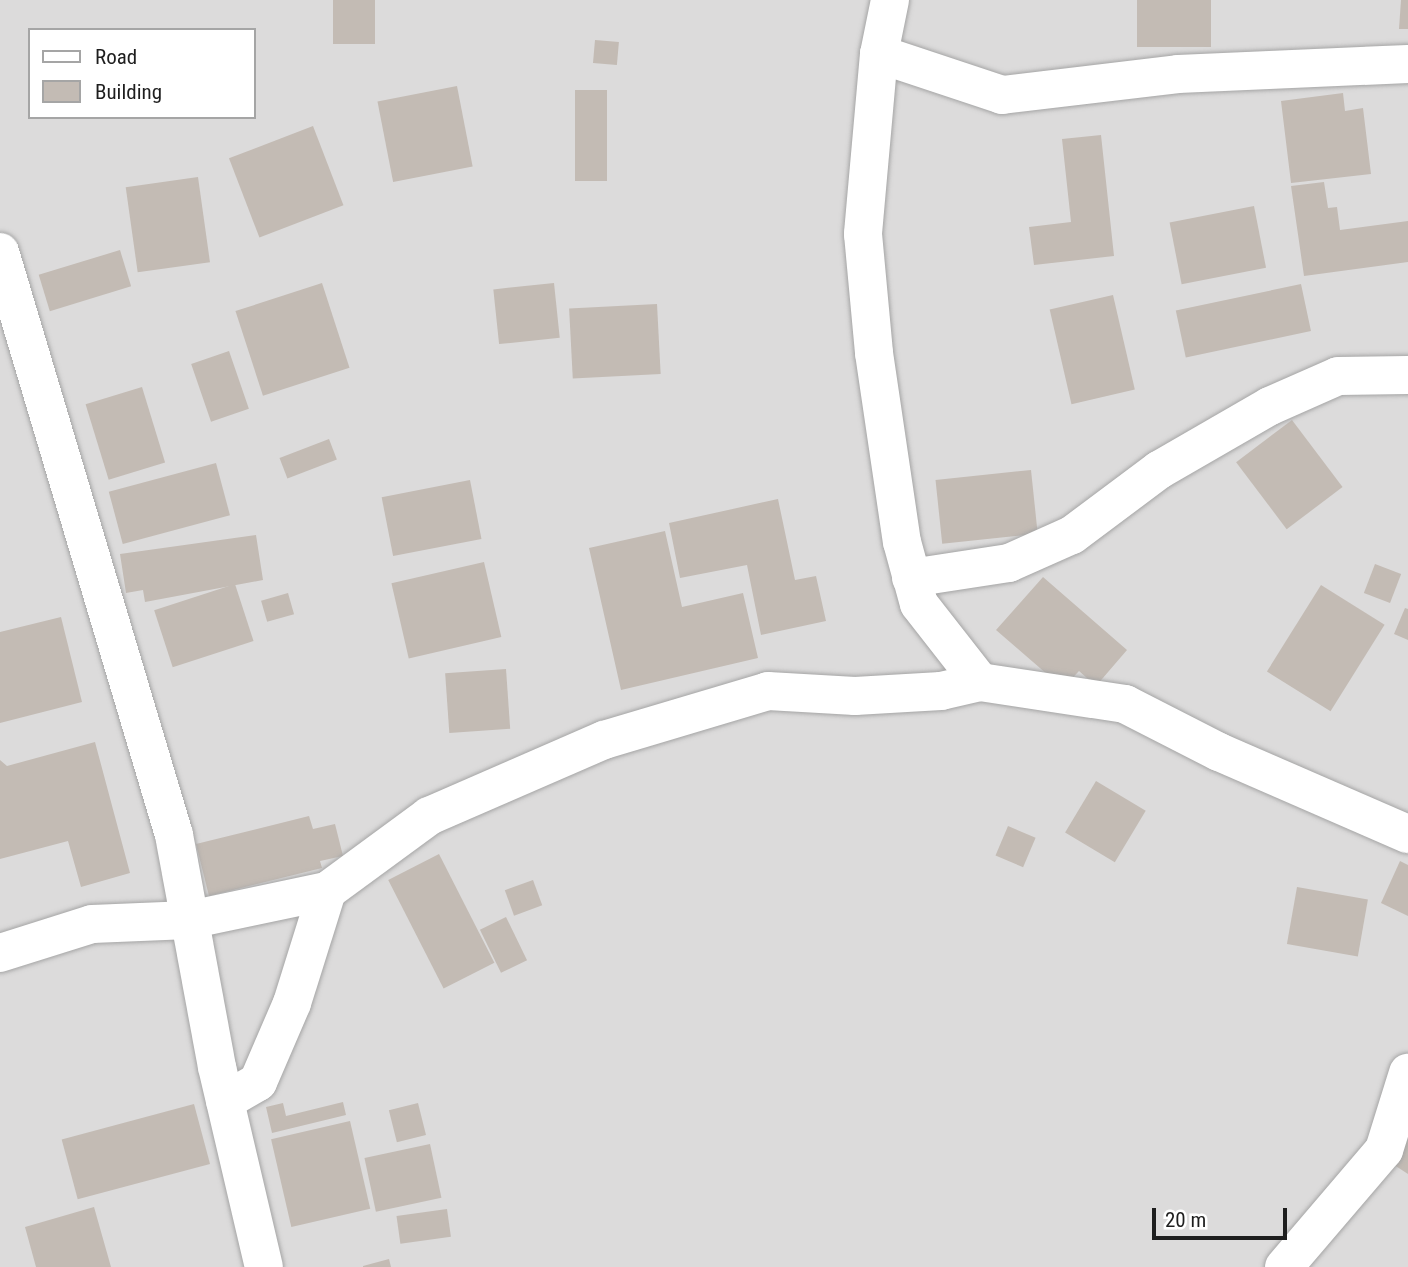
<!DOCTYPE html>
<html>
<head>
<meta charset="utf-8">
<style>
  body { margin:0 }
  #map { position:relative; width:1408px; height:1267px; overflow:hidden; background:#efebe4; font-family:"Roboto Condensed",sans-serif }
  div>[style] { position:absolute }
  .residential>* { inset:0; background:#dcdbdb }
  .building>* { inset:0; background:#c3bbb4; transform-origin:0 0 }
  .roads { filter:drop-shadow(0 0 2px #a5a5a5) drop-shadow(0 0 2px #a5a5a5) }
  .street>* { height:38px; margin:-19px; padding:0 19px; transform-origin:19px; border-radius:19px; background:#fff }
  span { translate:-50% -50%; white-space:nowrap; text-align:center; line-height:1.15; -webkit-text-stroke:7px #fff; paint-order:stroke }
  .legend { position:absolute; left:28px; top:28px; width:228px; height:91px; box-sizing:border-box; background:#fff; border:2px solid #a5a5a5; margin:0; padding:9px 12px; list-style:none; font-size:21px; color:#1e1e1e }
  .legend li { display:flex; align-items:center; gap:14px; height:35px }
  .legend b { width:35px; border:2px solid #a5a5a5 }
  .scale { position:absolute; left:1152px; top:1208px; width:135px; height:32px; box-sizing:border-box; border:4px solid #1e1e1e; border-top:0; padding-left:9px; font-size:21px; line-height:24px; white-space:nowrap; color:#1e1e1e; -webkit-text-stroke:5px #fff; paint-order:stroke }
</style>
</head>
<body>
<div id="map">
  <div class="residential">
    <div style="clip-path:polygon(evenodd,0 0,1408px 0,1408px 1267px,0 1267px,0 0,30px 30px,254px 30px,254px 117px,30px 117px,30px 30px)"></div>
  </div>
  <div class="building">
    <div style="left:333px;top:0;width:42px;height:44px"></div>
    <div style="left:1137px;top:0;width:74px;height:47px"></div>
    <div style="clip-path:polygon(1401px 0,1408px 0,1408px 29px,1399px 29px)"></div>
    <div style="left:595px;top:40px;width:24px;height:23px;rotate:5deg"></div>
    <div style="left:457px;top:86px;width:82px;height:81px;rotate:79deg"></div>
    <div style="left:575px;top:90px;width:32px;height:91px"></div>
    <div style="clip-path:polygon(1343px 93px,1345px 111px,1363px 108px,1371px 174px,1291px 183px,1281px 101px)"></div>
    <div style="left:313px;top:126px;width:85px;height:90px;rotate:69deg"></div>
    <div style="clip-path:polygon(1101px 135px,1114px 256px,1034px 265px,1029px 227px,1071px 222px,1062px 139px)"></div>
    <div style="left:198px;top:177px;width:86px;height:73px;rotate:82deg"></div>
    <div style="clip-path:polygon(1324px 182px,1328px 208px,1337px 207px,1340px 230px,1408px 221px,1408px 262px,1304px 276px,1291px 186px)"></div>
    <div style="left:1254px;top:206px;width:63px;height:86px;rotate:79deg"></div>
    <div style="left:120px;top:250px;width:38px;height:85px;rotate:73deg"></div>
    <div style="left:322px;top:283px;width:89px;height:91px;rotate:72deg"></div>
    <div style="left:554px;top:283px;width:55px;height:61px;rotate:84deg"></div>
    <div style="left:1301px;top:284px;width:48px;height:128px;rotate:78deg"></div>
    <div style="left:1113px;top:295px;width:97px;height:65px;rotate:77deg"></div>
    <div style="left:657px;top:304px;width:70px;height:88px;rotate:87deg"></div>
    <div style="left:229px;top:351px;width:61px;height:40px;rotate:71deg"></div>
    <div style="left:142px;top:387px;width:79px;height:59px;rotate:73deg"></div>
    <div style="left:1292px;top:420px;width:84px;height:70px;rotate:53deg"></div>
    <div style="left:329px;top:439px;width:22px;height:53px;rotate:69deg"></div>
    <div style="left:216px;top:463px;width:54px;height:111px;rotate:75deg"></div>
    <div style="left:1031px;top:470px;width:64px;height:96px;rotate:84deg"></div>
    <div style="left:470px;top:480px;width:60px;height:90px;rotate:79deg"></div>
    <div style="clip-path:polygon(778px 499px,795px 580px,816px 576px,826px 621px,761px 635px,747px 565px,680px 578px,669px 523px)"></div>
    <div style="clip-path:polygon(665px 531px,682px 607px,743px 593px,758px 658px,621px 690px,589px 548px)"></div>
    <div style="clip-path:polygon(256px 535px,263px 580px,145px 602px,143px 590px,126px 593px,120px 554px)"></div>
    <div style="left:484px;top:562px;width:77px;height:95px;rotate:77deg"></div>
    <div style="left:1375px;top:564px;width:28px;height:31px;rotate:21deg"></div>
    <div style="clip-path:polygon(1043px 577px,1127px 650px,1096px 686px,1079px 671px,1063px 688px,996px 630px)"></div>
    <div style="left:235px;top:584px;width:60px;height:85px;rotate:72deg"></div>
    <div style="left:1321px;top:585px;width:75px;height:102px;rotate:32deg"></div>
    <div style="left:288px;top:593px;width:22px;height:28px;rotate:74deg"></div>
    <div style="clip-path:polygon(1405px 608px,1408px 609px,1408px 640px,1394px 634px)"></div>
    <div style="clip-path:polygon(61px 617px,82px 702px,0 723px,0 632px)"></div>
    <div style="left:506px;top:669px;width:60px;height:61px;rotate:86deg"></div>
    <div style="clip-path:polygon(95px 742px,130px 873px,81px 887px,68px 841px,0 859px,0 760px,7px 766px)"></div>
    <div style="left:1096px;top:781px;width:58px;height:60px;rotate:31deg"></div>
    <div style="clip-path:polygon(309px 816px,313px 829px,335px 824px,343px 856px,320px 861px,322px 868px,209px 896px,196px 844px)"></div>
    <div style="left:1008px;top:826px;width:30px;height:32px;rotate:23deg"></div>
    <div style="left:439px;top:854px;width:122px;height:57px;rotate:63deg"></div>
    <div style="clip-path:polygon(1400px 861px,1408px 865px,1408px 916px,1381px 903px)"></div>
    <div style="left:533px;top:880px;width:27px;height:30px;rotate:70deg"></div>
    <div style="left:1297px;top:887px;width:72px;height:58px;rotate:10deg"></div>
    <div style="left:506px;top:917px;width:48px;height:29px;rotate:64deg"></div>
    <div style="clip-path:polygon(343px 1102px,346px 1115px,272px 1133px,266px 1107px,283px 1103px,286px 1116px)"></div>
    <div style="left:418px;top:1103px;width:33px;height:30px;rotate:76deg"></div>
    <div style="left:194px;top:1104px;width:62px;height:137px;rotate:75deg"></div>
    <div style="left:350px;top:1121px;width:90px;height:81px;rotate:77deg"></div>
    <div style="clip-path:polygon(1408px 1128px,1408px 1174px,1388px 1161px)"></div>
    <div style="left:430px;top:1144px;width:55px;height:67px;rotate:78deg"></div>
    <div style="clip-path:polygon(94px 1207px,111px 1267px,36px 1267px,25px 1227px)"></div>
    <div style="left:447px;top:1209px;width:28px;height:51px;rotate:82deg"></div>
    <div style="clip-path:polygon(389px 1259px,391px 1267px,363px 1267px,363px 1266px)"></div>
  </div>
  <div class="roads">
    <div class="street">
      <div style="left:890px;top:0;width:55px;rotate:101.5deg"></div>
      <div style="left:879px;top:54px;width:181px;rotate:95.1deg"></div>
      <div style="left:863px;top:234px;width:120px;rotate:84.7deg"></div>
      <div style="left:874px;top:353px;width:191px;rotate:81.6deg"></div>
      <div style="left:902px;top:542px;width:64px;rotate:74.7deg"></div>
      <div style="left:919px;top:604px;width:99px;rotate:52deg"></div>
      <div style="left:879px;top:54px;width:130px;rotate:18.4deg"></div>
      <div style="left:1002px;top:95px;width:177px;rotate:-6.8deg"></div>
      <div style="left:1178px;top:74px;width:230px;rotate:-2.5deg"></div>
      <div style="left:0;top:252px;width:608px;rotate:73.38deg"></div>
      <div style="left:174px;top:835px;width:236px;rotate:79.5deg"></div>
      <div style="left:217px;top:1067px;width:205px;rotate:76.8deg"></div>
      <div style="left:911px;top:578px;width:99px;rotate:-8.7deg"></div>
      <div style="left:1009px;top:563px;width:69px;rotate:-24deg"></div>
      <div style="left:1072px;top:535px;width:109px;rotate:-36.8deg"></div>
      <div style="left:1159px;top:470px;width:128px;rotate:-30deg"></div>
      <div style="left:1270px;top:406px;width:74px;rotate:-23.8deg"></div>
      <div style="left:1338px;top:376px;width:70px;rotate:-0.8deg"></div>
      <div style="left:0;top:953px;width:96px;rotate:-17.5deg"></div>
      <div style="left:92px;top:924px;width:97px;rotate:-2.4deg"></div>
      <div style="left:189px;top:920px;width:141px;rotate:-11.9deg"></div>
      <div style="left:327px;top:891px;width:127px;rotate:-36.3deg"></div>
      <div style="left:429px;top:816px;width:191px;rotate:-23.5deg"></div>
      <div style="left:604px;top:740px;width:171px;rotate:-16.6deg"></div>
      <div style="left:768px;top:691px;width:87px;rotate:3.3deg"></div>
      <div style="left:855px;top:696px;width:86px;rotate:-3.3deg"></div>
      <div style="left:941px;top:691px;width:40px;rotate:-13deg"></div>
      <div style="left:980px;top:682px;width:147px;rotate:8.6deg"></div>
      <div style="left:1125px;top:704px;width:106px;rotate:27.1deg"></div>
      <div style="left:1219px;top:752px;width:206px;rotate:23.5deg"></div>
      <div style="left:225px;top:1101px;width:38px;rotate:-30deg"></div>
      <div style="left:258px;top:1082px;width:86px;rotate:-66.7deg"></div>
      <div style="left:292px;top:1003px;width:117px;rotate:-72.6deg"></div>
      <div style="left:1284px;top:1267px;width:154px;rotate:-49.5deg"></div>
      <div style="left:1384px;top:1150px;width:81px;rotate:-72.7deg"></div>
    </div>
  </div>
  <ul class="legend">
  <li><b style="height:9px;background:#fff"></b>Road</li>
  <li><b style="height:19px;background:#c3bbb4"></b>Building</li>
  </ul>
  <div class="scale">20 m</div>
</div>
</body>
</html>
